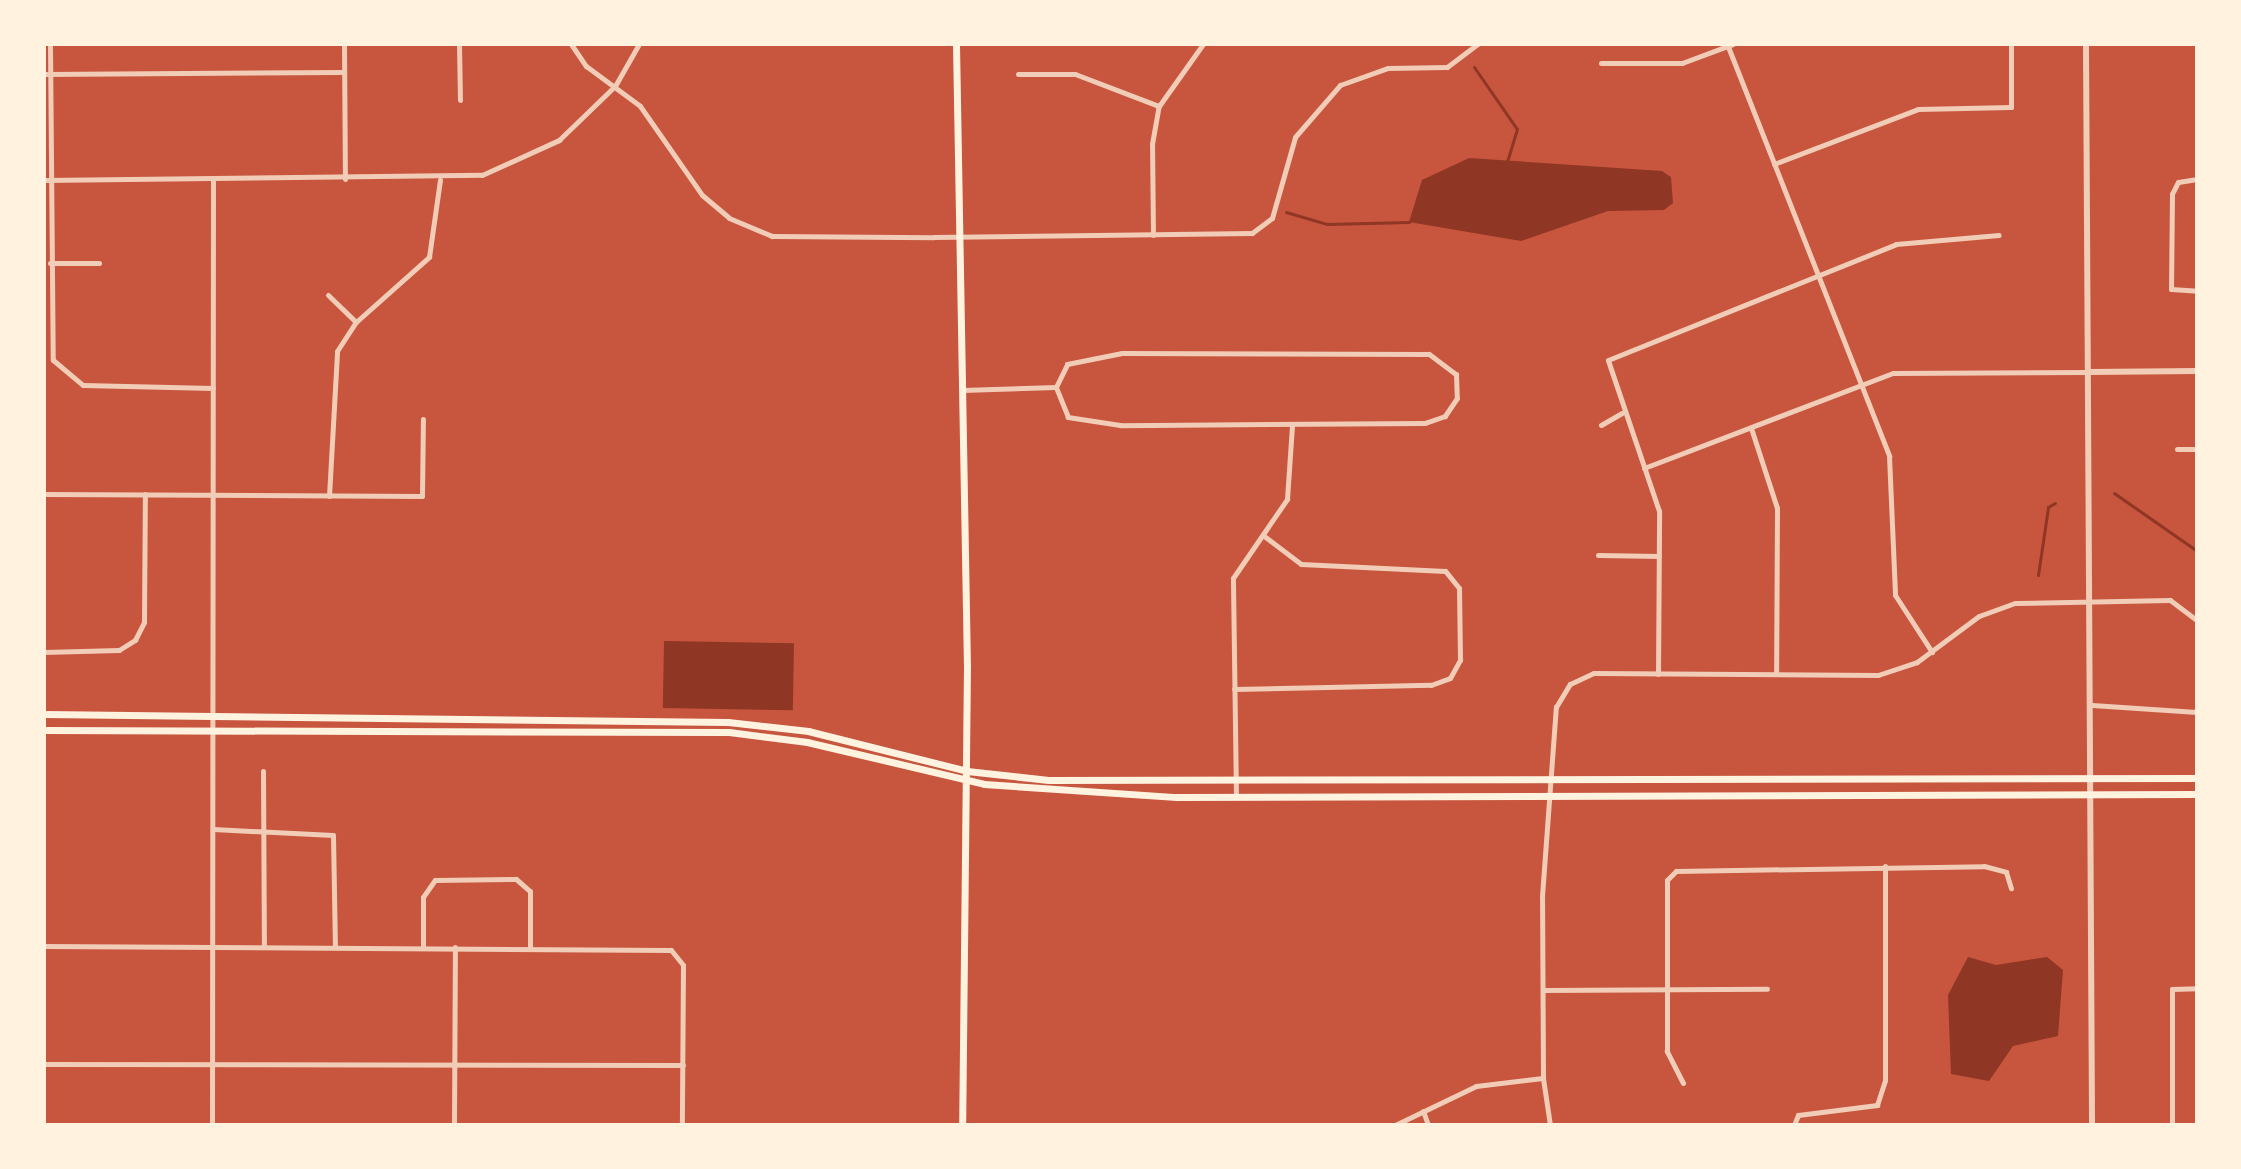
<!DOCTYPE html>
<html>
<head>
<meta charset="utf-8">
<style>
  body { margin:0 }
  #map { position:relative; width:2241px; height:1169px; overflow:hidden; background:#c8553d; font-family:"Titillium Web",sans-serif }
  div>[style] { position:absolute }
  .water>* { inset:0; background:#8f3625; transform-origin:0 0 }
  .stream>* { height:3px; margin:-1.5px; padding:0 1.5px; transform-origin:1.5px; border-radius:1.5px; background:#8f3625 }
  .minor>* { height:5px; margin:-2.5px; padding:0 2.5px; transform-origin:2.5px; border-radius:2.5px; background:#f1ccb7 }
  .tertiary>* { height:6px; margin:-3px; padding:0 3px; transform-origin:3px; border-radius:3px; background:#f1ccb7 }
  .secondary>* { height:7px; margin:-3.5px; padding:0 3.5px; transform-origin:3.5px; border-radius:3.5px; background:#fff3e0 }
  span { translate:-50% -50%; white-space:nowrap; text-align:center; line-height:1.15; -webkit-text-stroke:6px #fff3e0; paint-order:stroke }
  .frame { position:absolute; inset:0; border:46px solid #fff3e0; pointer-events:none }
</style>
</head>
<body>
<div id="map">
  <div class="water">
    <div style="clip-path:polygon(1469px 158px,1662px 171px,1671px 177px,1673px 203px,1664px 210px,1608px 211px,1521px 241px,1409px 222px,1422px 180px)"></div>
    <div style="left:664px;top:641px;width:130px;height:67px;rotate:1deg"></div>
    <div style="clip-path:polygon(1968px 957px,1996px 965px,2047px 957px,2063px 970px,2058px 1036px,2013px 1046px,1989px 1081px,1951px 1074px,1948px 995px)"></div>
  </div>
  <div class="stream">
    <div style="left:1474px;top:67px;width:75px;rotate:55.3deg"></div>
    <div style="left:1517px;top:129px;width:34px;rotate:107deg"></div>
    <div style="left:1286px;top:212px;width:43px;rotate:16.3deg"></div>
    <div style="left:1327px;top:224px;width:82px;rotate:-1.4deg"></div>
    <div style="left:2114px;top:493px;width:101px;rotate:34.9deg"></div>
    <div style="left:2038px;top:575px;width:69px;rotate:-81.6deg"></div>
    <div style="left:2048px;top:507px;width:8px;rotate:-30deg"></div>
  </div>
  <div class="minor">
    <div style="left:50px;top:44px;width:316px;rotate:89.5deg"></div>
    <div style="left:53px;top:360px;width:39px;rotate:40deg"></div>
    <div style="left:83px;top:385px;width:130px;rotate:1.3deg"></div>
    <div style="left:344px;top:44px;width:135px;rotate:89.6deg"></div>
    <div style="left:459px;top:44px;width:56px;rotate:89deg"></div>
    <div style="left:571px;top:44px;width:27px;rotate:56deg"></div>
    <div style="left:586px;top:66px;width:67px;rotate:36.5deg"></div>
    <div style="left:640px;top:106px;width:108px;rotate:55.1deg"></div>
    <div style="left:702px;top:195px;width:35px;rotate:40deg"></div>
    <div style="left:729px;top:218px;width:47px;rotate:22.7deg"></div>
    <div style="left:772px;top:236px;width:162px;rotate:0.4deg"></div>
    <div style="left:934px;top:237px;width:318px;rotate:-0.7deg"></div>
    <div style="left:1252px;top:233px;width:25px;rotate:-37deg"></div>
    <div style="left:1272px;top:218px;width:84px;rotate:-74.1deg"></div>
    <div style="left:1295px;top:137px;width:69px;rotate:-49.1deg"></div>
    <div style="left:1340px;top:85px;width:51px;rotate:-19.5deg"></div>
    <div style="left:1388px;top:68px;width:59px;rotate:-1deg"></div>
    <div style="left:1447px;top:67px;width:39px;rotate:-37deg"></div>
    <div style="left:1727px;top:44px;width:443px;rotate:68.5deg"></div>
    <div style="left:1889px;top:456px;width:139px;rotate:87.5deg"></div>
    <div style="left:1895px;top:595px;width:68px;rotate:57deg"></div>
    <div style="left:1601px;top:63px;width:81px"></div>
    <div style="left:1682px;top:63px;width:54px;rotate:-20.4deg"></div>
    <div style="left:44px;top:74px;width:299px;rotate:-0.4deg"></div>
    <div style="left:1018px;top:74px;width:57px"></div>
    <div style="left:1075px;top:74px;width:90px;rotate:20.9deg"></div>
    <div style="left:1774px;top:164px;width:154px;rotate:-20.9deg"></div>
    <div style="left:1918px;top:109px;width:93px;rotate:-1.2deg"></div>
    <div style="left:2011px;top:107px;width:63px;rotate:-90deg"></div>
    <div style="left:2197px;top:179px;width:19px;rotate:171deg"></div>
    <div style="left:2178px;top:182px;width:13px;rotate:117deg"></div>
    <div style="left:2172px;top:194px;width:95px;rotate:90.6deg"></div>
    <div style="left:2171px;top:289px;width:26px;rotate:4deg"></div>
    <div style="left:44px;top:180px;width:438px;rotate:-0.7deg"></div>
    <div style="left:482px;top:175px;width:85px;rotate:-24.4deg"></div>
    <div style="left:559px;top:140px;width:78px;rotate:-44deg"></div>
    <div style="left:615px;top:86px;width:48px;rotate:-60.3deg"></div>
    <div style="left:1153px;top:235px;width:91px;rotate:-90.6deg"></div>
    <div style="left:1152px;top:144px;width:39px;rotate:-80deg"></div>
    <div style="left:1159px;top:106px;width:76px;rotate:-54.6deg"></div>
    <div style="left:50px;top:263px;width:49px"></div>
    <div style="left:328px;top:295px;width:39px;rotate:44deg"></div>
    <div style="left:1122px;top:353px;width:307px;rotate:0.2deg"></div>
    <div style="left:1429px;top:354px;width:34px;rotate:37deg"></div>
    <div style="left:1456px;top:374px;width:24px;rotate:88deg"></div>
    <div style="left:1457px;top:398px;width:22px;rotate:124deg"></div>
    <div style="left:1445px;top:416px;width:21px;rotate:161deg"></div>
    <div style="left:1425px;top:423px;width:305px;rotate:179.6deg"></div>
    <div style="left:1120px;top:425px;width:53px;rotate:-171.3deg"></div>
    <div style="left:1068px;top:417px;width:32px;rotate:-112deg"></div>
    <div style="left:1056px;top:387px;width:25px;rotate:-64deg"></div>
    <div style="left:1067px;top:364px;width:56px;rotate:-11.3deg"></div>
    <div style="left:962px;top:390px;width:94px;rotate:-1.8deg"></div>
    <div style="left:1601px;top:425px;width:24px;rotate:-30deg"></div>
    <div style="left:1751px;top:428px;width:84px;rotate:72deg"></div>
    <div style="left:1777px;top:508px;width:166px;rotate:90.3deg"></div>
    <div style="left:2177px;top:449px;width:20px"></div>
    <div style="left:1644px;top:468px;width:267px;rotate:-20.9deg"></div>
    <div style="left:1893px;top:373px;width:196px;rotate:-0.3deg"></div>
    <div style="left:44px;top:494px;width:378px;rotate:0.3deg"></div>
    <div style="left:422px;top:496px;width:77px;rotate:-89.3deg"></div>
    <div style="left:329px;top:496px;width:145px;rotate:-86.8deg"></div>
    <div style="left:337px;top:351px;width:35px;rotate:-57deg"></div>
    <div style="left:356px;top:322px;width:98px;rotate:-41.7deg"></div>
    <div style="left:429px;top:257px;width:78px;rotate:-81.9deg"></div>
    <div style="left:1598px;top:555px;width:61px;rotate:0.9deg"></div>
    <div style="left:44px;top:652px;width:75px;rotate:-1.5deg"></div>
    <div style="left:119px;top:650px;width:19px;rotate:-32deg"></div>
    <div style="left:135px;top:640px;width:20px;rotate:-63deg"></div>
    <div style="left:144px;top:622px;width:128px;rotate:-89.6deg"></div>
    <div style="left:1658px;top:674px;width:163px;rotate:-89.6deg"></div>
    <div style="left:1659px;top:511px;width:159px;rotate:-108.7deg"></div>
    <div style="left:1608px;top:360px;width:310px;rotate:-21.9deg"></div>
    <div style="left:1896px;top:244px;width:103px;rotate:-5deg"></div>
    <div style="left:1234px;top:689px;width:197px;rotate:-1.2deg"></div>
    <div style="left:1431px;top:685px;width:20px;rotate:-20deg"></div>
    <div style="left:1450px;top:678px;width:21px;rotate:-61deg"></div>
    <div style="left:1460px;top:660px;width:72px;rotate:-90.8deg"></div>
    <div style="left:1459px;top:588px;width:22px;rotate:-129deg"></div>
    <div style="left:1445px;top:571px;width:144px;rotate:-177.2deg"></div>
    <div style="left:1301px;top:564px;width:46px;rotate:-142.9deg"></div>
    <div style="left:2092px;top:705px;width:105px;rotate:3.8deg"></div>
    <div style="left:263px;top:771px;width:176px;rotate:89.7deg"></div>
    <div style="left:1236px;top:797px;width:219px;rotate:-90.8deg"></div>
    <div style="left:1233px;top:578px;width:96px;rotate:-55.6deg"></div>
    <div style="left:1287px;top:499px;width:74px;rotate:-86.1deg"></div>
    <div style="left:213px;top:829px;width:120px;rotate:2.9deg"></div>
    <div style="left:333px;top:835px;width:112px;rotate:89deg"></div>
    <div style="left:44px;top:946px;width:627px;rotate:0.37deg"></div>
    <div style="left:671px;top:950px;width:19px;rotate:51deg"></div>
    <div style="left:683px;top:965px;width:160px;rotate:90.4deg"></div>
    <div style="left:423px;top:947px;width:50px;rotate:-90deg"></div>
    <div style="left:423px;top:897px;width:21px;rotate:-55deg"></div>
    <div style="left:435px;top:880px;width:81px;rotate:-0.7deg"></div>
    <div style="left:516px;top:879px;width:18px;rotate:41deg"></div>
    <div style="left:530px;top:891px;width:56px;rotate:90deg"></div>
    <div style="left:1543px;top:990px;width:224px;rotate:-0.3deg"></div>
    <div style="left:44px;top:1064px;width:639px;rotate:0.09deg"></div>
    <div style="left:1683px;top:1083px;width:36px;rotate:-117deg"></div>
    <div style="left:1667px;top:1051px;width:171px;rotate:-90deg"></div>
    <div style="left:1667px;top:880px;width:13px;rotate:-45deg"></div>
    <div style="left:1676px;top:871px;width:308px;rotate:-0.9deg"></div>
    <div style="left:1984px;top:866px;width:23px;rotate:15deg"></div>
    <div style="left:2006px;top:872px;width:17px;rotate:73deg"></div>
    <div style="left:1423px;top:1111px;width:15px;rotate:70deg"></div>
    <div style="left:212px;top:1125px;width:947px;rotate:-89.94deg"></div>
    <div style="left:454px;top:1125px;width:178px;rotate:-89.7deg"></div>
    <div style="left:1395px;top:1125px;width:90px;rotate:-25.7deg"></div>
    <div style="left:1476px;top:1086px;width:67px;rotate:-6.8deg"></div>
    <div style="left:1550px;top:1125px;width:48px;rotate:-98.5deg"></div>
    <div style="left:1543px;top:1078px;width:182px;rotate:-90.3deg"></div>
    <div style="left:1542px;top:896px;width:190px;rotate:-85.8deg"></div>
    <div style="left:1556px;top:707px;width:27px;rotate:-59deg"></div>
    <div style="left:1570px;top:684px;width:26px;rotate:-25deg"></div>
    <div style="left:1594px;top:673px;width:284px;rotate:0.4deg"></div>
    <div style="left:1878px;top:675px;width:41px;rotate:-18.4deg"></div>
    <div style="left:1917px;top:662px;width:77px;rotate:-36.6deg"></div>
    <div style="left:1979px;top:616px;width:38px;rotate:-20deg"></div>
    <div style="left:2015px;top:603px;width:155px;rotate:-1.1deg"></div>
    <div style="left:2170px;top:600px;width:34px;rotate:37deg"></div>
    <div style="left:1794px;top:1125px;width:11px;rotate:-68deg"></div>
    <div style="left:1798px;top:1115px;width:80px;rotate:-7.2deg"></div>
    <div style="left:1877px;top:1105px;width:26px;rotate:-72deg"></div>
    <div style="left:1885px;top:1080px;width:214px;rotate:-90deg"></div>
    <div style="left:2172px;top:1125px;width:136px;rotate:-90deg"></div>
    <div style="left:2172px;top:989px;width:25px;rotate:-2deg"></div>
  </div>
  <div class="tertiary">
    <div style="left:2086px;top:44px;width:1081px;rotate:89.68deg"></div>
    <div style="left:2089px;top:372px;width:108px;rotate:-0.5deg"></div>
  </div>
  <div class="secondary">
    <div style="left:956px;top:44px;width:621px;rotate:88.99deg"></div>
    <div style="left:967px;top:665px;width:460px;rotate:90.6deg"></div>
    <div style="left:44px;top:714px;width:684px;rotate:0.67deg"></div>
    <div style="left:728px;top:722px;width:81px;rotate:6.4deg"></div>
    <div style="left:808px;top:731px;width:164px;rotate:14.1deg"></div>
    <div style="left:967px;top:771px;width:82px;rotate:6.3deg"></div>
    <div style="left:1049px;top:780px;width:1148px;rotate:-0.1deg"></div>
    <div style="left:44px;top:730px;width:685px;rotate:0.17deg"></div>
    <div style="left:729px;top:732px;width:79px;rotate:7.3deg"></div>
    <div style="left:807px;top:742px;width:182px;rotate:13.3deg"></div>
    <div style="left:984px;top:784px;width:193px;rotate:3.9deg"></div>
    <div style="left:1177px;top:797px;width:1020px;rotate:-0.17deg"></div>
  </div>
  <div class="frame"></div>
</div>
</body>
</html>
